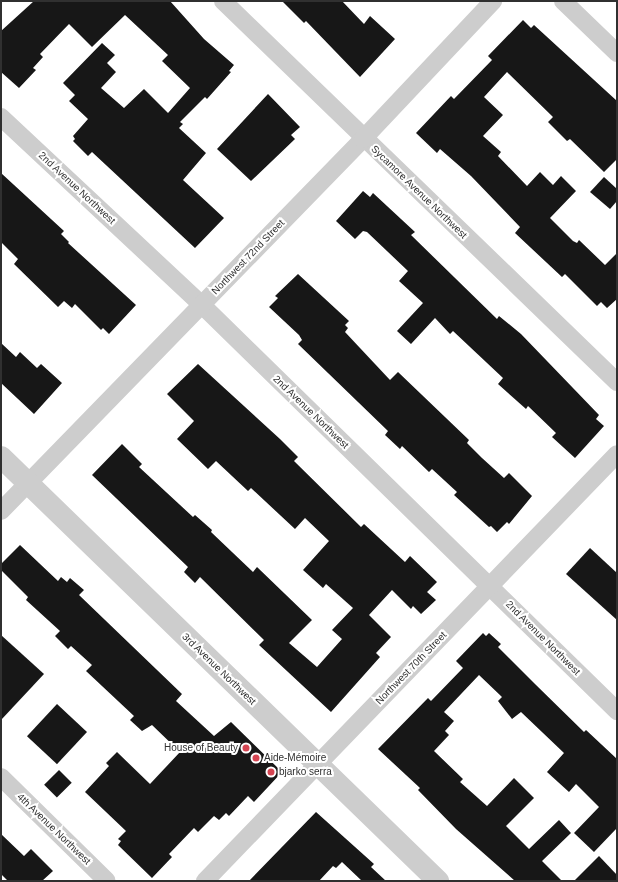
<!DOCTYPE html>
<html>
<head>
<meta charset="utf-8">
<style>
  body { margin:0 }
  #map { position:relative; width:618px; height:882px; overflow:hidden; background:#fff; font-family:Arial,sans-serif }
  div>[style] { position:absolute }
  .building>* { inset:0; background:#171717; transform-origin:0 0 }
  .minor>* { height:18px; margin:-9px; padding:0 9px; transform-origin:9px; border-radius:9px; background:#cdcdcd }
  .tertiary>* { height:22px; margin:-11px; padding:0 11px; transform-origin:11px; border-radius:11px; background:#cdcdcd }
  .dots>* { width:11px; height:11px; translate:-50% -50%; box-sizing:border-box; border:2px solid #fff; border-radius:50% }
  span { translate:-50% -50%; white-space:nowrap; text-align:center; line-height:1.15; -webkit-text-stroke:4px #fff; paint-order:stroke }
  .street-label { font-size:10px; color:#303030 }
  .poi-label { font-size:10px; color:#303030 }
  .right { translate:-100% -50%; text-align:right }
  .left { translate:0 -50%; text-align:left }
  .frame { position:absolute; inset:0; border:2px solid #303030; pointer-events:none }
</style>
</head>
<body>
<div id="map">
  <div class="building">
    <div style="clip-path:polygon(34px 1px,170px 1px,204px 39px,234px 65px,229px 71px,231px 72px,207px 99px,205px 97px,180px 122px,183px 124px,179px 128px,206px 153px,183px 180px,224px 218px,195px 248px,92px 152px,88px 156px,73px 141px,75px 139px,73px 136px,88px 119px,69px 101px,75px 95px,63px 83px,102px 43px,115px 55px,107px 63px,116px 72px,101px 88px,124px 108px,144px 89px,168px 113px,190px 88px,162px 61px,168px 55px,125px 15px,92px 47px,69px 24px,40px 54px,43px 57px,33px 68px,36px 70px,19px 88px,1px 72px,1px 31px)"></div>
    <div style="clip-path:polygon(282px 1px,342px 1px,364px 24px,370px 16px,395px 39px,360px 77px,306px 21px,304px 23px)"></div>
    <div style="clip-path:polygon(523px 20px,531px 28px,534px 25px,617px 101px,617px 159px,604px 172px,570px 139px,567px 141px,548px 122px,553px 117px,507px 72px,484px 97px,503px 115px,483px 136px,501px 152px,498px 156px,527px 186px,540px 172px,553px 185px,561px 176px,576px 191px,550px 218px,573px 241px,577px 243px,579px 240px,605px 265px,617px 253px,617px 299px,607px 308px,601px 302px,597px 306px,565px 274px,562px 277px,515px 233px,520px 227px,471px 176px,440px 149px,437px 153px,416px 133px,451px 96px,454px 99px,492px 60px,488px 56px)"></div>
    <div style="clip-path:polygon(268px 94px,300px 127px,291px 135px,295px 139px,251px 181px,217px 149px)"></div>
    <div style="clip-path:polygon(1px 173px,64px 231px,61px 234px,69px 242px,68px 243px,136px 305px,109px 334px,103px 328px,101px 330px,75px 304px,72px 308px,64px 301px,58px 307px,14px 264px,18px 259px,1px 242px)"></div>
    <div style="clip-path:polygon(604px 177px,617px 189px,617px 201px,610px 209px,590px 192px)"></div>
    <div style="clip-path:polygon(363px 191px,370px 197px,373px 193px,415px 232px,411px 235px,497px 319px,499px 316px,521px 334px,599px 415px,596px 419px,604px 426px,575px 458px,552px 437px,556px 433px,528px 406px,526px 409px,498px 384px,503px 378px,453px 331px,450px 334px,435px 318px,411px 344px,397px 331px,423px 303px,399px 281px,408px 271px,367px 232px,363px 231px,355px 239px,336px 221px)"></div>
    <div style="clip-path:polygon(298px 274px,349px 321px,345px 325px,348px 328px,345px 332px,390px 380px,398px 372px,469px 440px,467px 443px,482px 458px,504px 478px,509px 473px,532px 496px,509px 524px,507px 522px,497px 532px,491px 526px,489px 527px,454px 495px,457px 492px,432px 469px,429px 472px,402px 446px,400px 449px,385px 435px,388px 431px,298px 344px,302px 340px,299px 335px,269px 307px,278px 298px,275px 296px)"></div>
    <div style="clip-path:polygon(1px 343px,16px 357px,20px 352px,37px 368px,41px 364px,62px 383px,34px 414px,1px 383px)"></div>
    <div style="clip-path:polygon(198px 364px,280px 439px,298px 457px,294px 461px,361px 527px,364px 524px,405px 562px,410px 556px,437px 582px,427px 592px,436px 600px,421px 614px,413px 606px,411px 609px,392px 590px,369px 615px,391px 637px,376px 653px,380px 657px,331px 712px,259px 645px,264px 640px,200px 577px,195px 583px,184px 572px,188px 567px,92px 475px,122px 444px,142px 464px,139px 467px,193px 517px,195px 515px,212px 530px,211px 532px,253px 572px,257px 567px,312px 620px,289px 643px,317px 667px,342px 639px,332px 630px,353px 608px,326px 584px,323px 588px,303px 570px,329px 541px,305px 518px,295px 529px,251px 488px,248px 491px,216px 461px,208px 469px,177px 439px,194px 421px,167px 394px)"></div>
    <div style="clip-path:polygon(20px 545px,58px 581px,61px 577px,67px 582px,70px 578px,84px 590px,79px 595px,182px 694px,176px 701px,214px 736px,231px 722px,282px 772px,254px 802px,248px 796px,229px 816px,226px 813px,219px 820px,214px 816px,198px 832px,194px 828px,169px 854px,172px 857px,152px 878px,118px 845px,121px 841px,118px 839px,126px 831px,85px 792px,109px 766px,106px 763px,117px 752px,150px 784px,180px 752px,152px 725px,142px 731px,130px 720px,134px 716px,86px 671px,92px 665px,71px 646px,68px 649px,55px 636px,60px 631px,26px 600px,28px 597px,1px 570px,1px 564px)"></div>
    <div style="clip-path:polygon(590px 548px,617px 573px,617px 620px,566px 574px)"></div>
    <div style="clip-path:polygon(483px 633px,486px 636px,489px 633px,501px 644px,498px 647px,535px 684px,584px 732px,586px 730px,617px 759px,617px 828px,594px 852px,574px 833px,599px 807px,576px 784px,569px 792px,547px 772px,564px 753px,521px 712px,512px 719px,498px 701px,502px 697px,479px 675px,444px 712px,454px 721px,445px 731px,449px 735px,434px 751px,463px 779px,460px 782px,487px 806px,514px 778px,534px 798px,506px 826px,529px 849px,559px 820px,571px 833px,542px 861px,562px 881px,515px 881px,456px 829px,418px 790px,420px 788px,378px 749px,428px 698px,431px 701px,463px 668px,456px 661px)"></div>
    <div style="clip-path:polygon(1px 635px,44px 674px,1px 720px)"></div>
    <div style="left:57px;top:704px;width:41px;height:44px;rotate:43deg"></div>
    <div style="left:59px;top:770px;width:18px;height:21px;rotate:45deg"></div>
    <div style="clip-path:polygon(316px 812px,374px 864px,371px 867px,386px 881px,362px 881px,342px 862px,336px 868px,333px 866px,319px 881px,249px 881px)"></div>
    <div style="clip-path:polygon(1px 834px,24px 856px,31px 849px,53px 871px,42px 881px,8px 881px,1px 874px)"></div>
    <div style="clip-path:polygon(599px 856px,617px 875px,617px 881px,574px 881px)"></div>
  </div>
  <div class="minor">
    <div style="left:223px;top:1px;width:548px;rotate:44.04deg"></div>
    <div style="left:563px;top:1px;width:75px;rotate:43.9deg"></div>
    <div style="left:1px;top:117px;width:275px;rotate:43.1deg"></div>
    <div style="left:202px;top:305px;width:581px;rotate:44.37deg"></div>
    <div style="left:1px;top:511px;width:519px;rotate:-45.78deg"></div>
    <div style="left:363px;top:139px;width:190px;rotate:-46.7deg"></div>
    <div style="left:1px;top:777px;width:148px;rotate:44.5deg"></div>
    <div style="left:205px;top:881px;width:593px;rotate:-46.02deg"></div>
  </div>
  <div class="tertiary">
    <div style="left:1px;top:457px;width:609px;rotate:44.13deg"></div>
  </div>
  <div class="dots">
    <div style="left:246px;top:748px;background:#d54552"></div>
    <div style="left:256px;top:758px;background:#d54552"></div>
    <div style="left:271px;top:772px;background:#d54552"></div>
  </div>
  <div class="street-label">
    <span style="left:77px;top:188px;rotate:43deg">2nd Avenue Northwest</span>
    <span style="left:419px;top:192px;rotate:44deg">Sycamore Avenue Northwest</span>
    <span style="left:248px;top:257px;rotate:-46deg">Northwest 72nd Street</span>
    <span style="left:311px;top:412px;rotate:44deg">2nd Avenue Northwest</span>
    <span style="left:543px;top:638px;rotate:45deg">2nd Avenue Northwest</span>
    <span style="left:411px;top:668px;rotate:-46deg">Northwest 70th Street</span>
    <span style="left:219px;top:669px;rotate:44deg">3rd Avenue Northwest</span>
    <span style="left:54px;top:829px;rotate:44deg">4th Avenue Northwest</span>
  </div>
  <div class="poi-label">
    <span class="right" style="left:238px;top:748px">House of Beauty</span>
    <span class="left" style="left:264px;top:758px">Aide-Mémoire</span>
    <span class="left" style="left:279px;top:772px">bjarko serra</span>
  </div>
  <div class="frame"></div>
</div>
</body>
</html>
